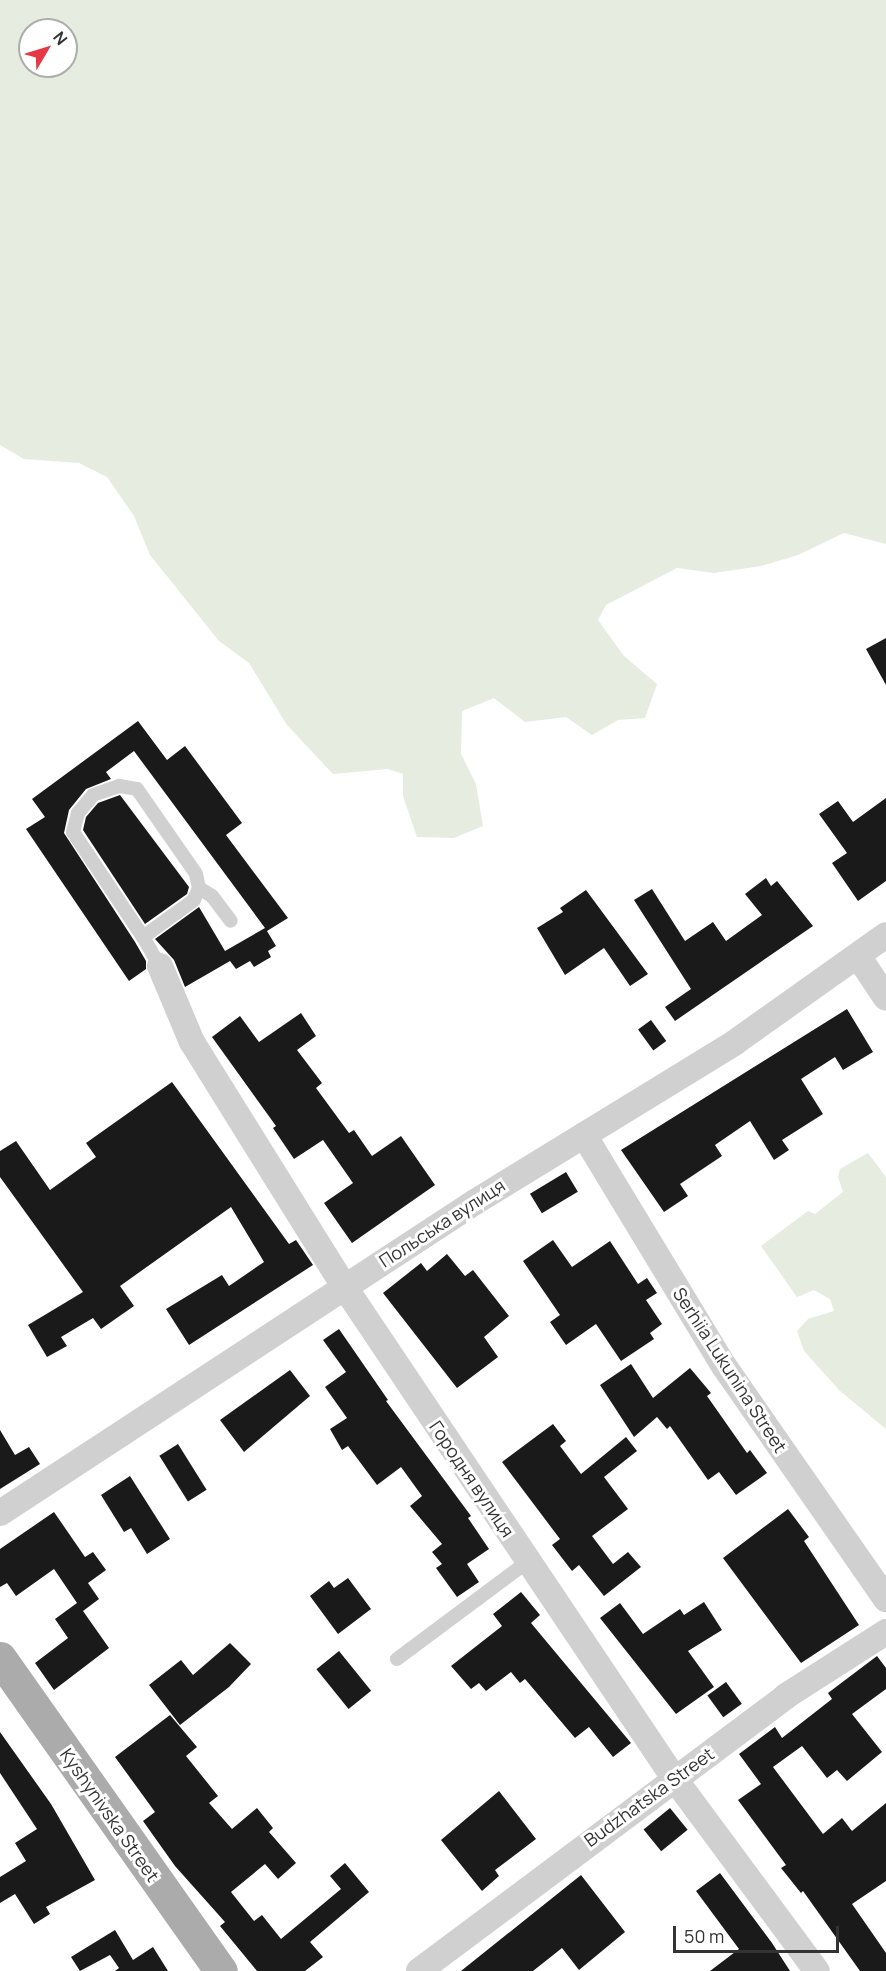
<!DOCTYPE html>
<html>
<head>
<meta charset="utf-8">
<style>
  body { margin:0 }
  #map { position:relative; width:886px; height:1971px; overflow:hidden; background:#fff; font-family:Manrope,sans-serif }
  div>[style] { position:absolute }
  .green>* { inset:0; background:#e6ecdf }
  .building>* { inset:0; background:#1a1a1a; transform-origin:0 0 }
  .lane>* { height:14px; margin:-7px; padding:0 7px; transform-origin:7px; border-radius:7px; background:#d0d0d0 }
  .street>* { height:26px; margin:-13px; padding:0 13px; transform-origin:13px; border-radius:13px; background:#d0d0d0 }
  .primary>* { height:33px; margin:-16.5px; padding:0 16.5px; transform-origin:16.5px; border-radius:16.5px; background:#ababab }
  span { translate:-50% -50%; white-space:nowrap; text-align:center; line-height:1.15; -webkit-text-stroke:6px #fff; paint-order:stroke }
  .street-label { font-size:18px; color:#333 }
  .north { position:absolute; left:18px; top:18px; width:60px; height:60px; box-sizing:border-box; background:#fff; border:2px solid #adadad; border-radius:50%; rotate:52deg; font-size:16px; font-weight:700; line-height:24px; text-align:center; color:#333 }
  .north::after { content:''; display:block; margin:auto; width:21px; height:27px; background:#e63946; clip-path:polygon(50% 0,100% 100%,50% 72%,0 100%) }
  .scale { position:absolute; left:673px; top:1926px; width:166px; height:27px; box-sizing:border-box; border:3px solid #333; border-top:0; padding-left:8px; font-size:18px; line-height:21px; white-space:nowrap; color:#333; -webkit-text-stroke:4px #fff; paint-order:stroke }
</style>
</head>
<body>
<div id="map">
  <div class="green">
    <div style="clip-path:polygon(evenodd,0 0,886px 0,886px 544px,844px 533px,798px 555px,761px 566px,714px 573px,677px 568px,606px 605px,598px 620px,624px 656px,657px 684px,645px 718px,618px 720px,592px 735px,566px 717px,525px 722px,494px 698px,462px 711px,461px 754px,476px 784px,483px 826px,454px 838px,417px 837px,403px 796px,403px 774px,388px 769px,333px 774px,287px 725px,249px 663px,219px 641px,150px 555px,134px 516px,107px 477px,79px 463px,24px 459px,0 445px,0 0,30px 30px,66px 30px,66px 66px,30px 66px,30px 30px)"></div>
    <div style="clip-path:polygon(868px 1153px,886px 1177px,886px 1429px,840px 1391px,804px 1351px,797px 1331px,808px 1319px,834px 1311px,830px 1299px,814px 1290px,797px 1297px,761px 1246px,808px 1211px,815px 1214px,843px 1192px,838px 1177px,840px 1169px)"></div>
  </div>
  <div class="building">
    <div style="clip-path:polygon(886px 638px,886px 685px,866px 649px)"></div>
    <div style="clip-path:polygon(138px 721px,167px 760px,185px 746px,242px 823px,226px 835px,288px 918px,267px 931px,276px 946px,268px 951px,271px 957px,254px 967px,250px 961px,236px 969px,230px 961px,185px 987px,174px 960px,155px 939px,199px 907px,225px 951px,265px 928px,134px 751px,106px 772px,111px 779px,86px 789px,69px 810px,64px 833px,135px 942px,146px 961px,146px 969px,129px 981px,26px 829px,45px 817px,32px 799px)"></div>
    <div style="clip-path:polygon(120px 795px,189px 887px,187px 894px,145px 924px,83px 830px,86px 817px,98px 803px)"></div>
    <div style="clip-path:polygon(886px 798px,886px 881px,858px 901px,832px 863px,847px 853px,819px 814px,838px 801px,853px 822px)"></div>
    <div style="clip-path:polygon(766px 878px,771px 886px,777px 881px,813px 926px,675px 1021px,665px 1007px,691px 989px,634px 900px,652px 889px,685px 941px,713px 922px,726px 941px,762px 915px,745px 894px)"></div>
    <div style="clip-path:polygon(586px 890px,648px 974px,630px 986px,604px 948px,565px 975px,537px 928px,563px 912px,560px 908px)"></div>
    <div style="clip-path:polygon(847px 1009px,873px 1052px,843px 1070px,835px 1057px,801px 1079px,823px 1114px,782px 1140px,789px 1150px,774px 1160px,750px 1121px,715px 1145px,722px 1156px,680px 1184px,688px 1196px,664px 1212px,621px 1150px)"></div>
    <div style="clip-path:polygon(301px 1013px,316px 1036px,297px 1050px,322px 1083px,316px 1088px,349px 1133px,354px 1130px,372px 1156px,401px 1136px,435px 1185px,352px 1243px,324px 1203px,353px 1183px,323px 1140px,294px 1159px,273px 1128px,276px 1126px,212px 1037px,240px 1016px,259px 1042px)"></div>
    <div style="left:651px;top:1020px;width:26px;height:16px;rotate:54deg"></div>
    <div style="clip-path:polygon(172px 1082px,289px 1244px,296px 1240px,313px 1265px,189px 1345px,166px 1309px,222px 1275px,229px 1286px,264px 1262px,231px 1207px,120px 1286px,134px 1306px,101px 1329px,93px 1318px,61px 1337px,67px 1346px,47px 1357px,28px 1325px,83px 1292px,0 1177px,0 1151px,16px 1141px,50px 1190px,96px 1157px,86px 1143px)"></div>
    <div style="left:566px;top:1172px;width:23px;height:42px;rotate:59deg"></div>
    <div style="clip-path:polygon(553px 1240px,572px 1267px,610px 1241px,638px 1284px,647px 1278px,657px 1293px,646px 1300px,662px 1324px,650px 1333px,654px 1339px,621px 1361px,596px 1324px,566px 1345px,550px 1322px,560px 1315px,523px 1261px)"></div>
    <div style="clip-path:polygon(447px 1254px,465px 1276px,473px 1270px,509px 1316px,484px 1337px,498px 1357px,457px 1388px,383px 1293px,421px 1263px,427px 1271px)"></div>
    <div style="clip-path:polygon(339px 1329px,388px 1400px,386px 1401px,471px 1516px,468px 1518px,489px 1549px,467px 1564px,479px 1582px,457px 1597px,436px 1568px,442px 1564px,432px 1552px,442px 1544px,410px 1506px,422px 1496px,401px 1467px,377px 1485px,348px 1446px,342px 1450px,330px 1429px,347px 1418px,325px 1387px,346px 1372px,323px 1340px)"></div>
    <div style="clip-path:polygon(631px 1364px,653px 1398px,690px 1368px,711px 1393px,707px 1396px,747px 1453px,750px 1450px,767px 1473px,736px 1495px,719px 1472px,708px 1480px,670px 1426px,667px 1429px,657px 1417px,634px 1437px,600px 1385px)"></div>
    <div style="clip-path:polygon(290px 1370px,310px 1396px,244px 1452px,220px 1420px)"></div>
    <div style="clip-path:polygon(553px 1424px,566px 1441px,560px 1446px,581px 1474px,626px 1437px,637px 1451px,604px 1477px,628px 1509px,592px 1536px,613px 1564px,628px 1552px,641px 1567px,604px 1596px,579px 1565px,572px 1571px,552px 1545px,560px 1539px,502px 1462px)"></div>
    <div style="clip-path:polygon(0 1430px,15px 1455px,29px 1447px,40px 1464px,0 1489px)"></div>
    <div style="left:178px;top:1444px;width:54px;height:22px;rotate:58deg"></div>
    <div style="clip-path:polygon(130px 1476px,170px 1539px,147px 1554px,131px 1528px,124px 1532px,101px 1495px)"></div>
    <div style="clip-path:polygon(788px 1509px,809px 1537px,804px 1541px,859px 1625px,801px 1663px,723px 1558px)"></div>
    <div style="clip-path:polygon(54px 1512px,85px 1557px,93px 1552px,106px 1570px,88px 1583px,99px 1599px,83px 1611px,109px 1648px,54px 1690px,35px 1663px,68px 1638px,55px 1619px,77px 1603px,54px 1569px,16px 1596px,7px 1583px,0 1587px,0 1549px)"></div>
    <div style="clip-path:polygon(348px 1578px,371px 1609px,338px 1634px,310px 1596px,329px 1581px,334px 1588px)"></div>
    <div style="clip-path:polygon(521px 1592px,540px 1615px,531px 1623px,631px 1743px,613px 1757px,589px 1727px,575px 1738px,525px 1679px,520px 1683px,511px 1672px,486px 1691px,479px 1683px,471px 1689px,451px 1666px,502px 1626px,493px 1614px)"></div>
    <div style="clip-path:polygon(704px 1602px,722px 1630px,688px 1651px,714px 1687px,676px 1714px,600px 1618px,620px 1603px,643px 1634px,680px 1609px,684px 1615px)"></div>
    <div style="clip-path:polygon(230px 1643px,251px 1664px,229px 1687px,180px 1725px,149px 1685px,181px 1660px,193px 1675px)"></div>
    <div style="left:339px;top:1651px;width:51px;height:29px;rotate:51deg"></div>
    <div style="clip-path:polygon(877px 1656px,886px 1668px,886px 1689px,852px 1714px,882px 1752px,847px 1781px,837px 1770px,827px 1778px,802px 1746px,773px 1767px,823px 1834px,842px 1818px,852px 1831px,886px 1803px,886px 1881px,852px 1904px,886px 1953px,886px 1971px,860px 1971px,803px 1891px,801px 1893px,781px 1868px,786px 1865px,738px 1800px,761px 1784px,739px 1754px,775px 1727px,782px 1738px,832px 1699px,828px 1693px)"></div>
    <div style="left:726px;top:1682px;width:27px;height:23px;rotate:54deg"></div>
    <div style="clip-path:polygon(170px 1715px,197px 1747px,186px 1756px,218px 1796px,209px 1803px,232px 1829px,257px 1808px,273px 1828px,269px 1832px,296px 1863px,278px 1879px,265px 1864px,231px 1892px,254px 1921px,262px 1915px,281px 1939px,341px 1889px,330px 1876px,345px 1863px,369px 1892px,310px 1942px,323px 1957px,305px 1971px,257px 1971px,220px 1926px,225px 1922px,175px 1866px,143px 1821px,155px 1812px,115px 1757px)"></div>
    <div style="clip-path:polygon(0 1732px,51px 1804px,95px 1880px,46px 1907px,50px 1914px,34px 1924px,15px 1894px,0 1903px,0 1877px,26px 1861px,15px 1843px,37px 1829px,0 1773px)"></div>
    <div style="clip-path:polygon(499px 1791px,536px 1839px,495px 1870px,499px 1876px,482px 1891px,441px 1840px)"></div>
    <div style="left:670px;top:1808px;width:28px;height:34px;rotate:51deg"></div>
    <div style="clip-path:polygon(720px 1873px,772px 1943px,790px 1971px,710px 1971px,739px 1949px,696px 1891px)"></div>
    <div style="clip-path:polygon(581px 1875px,625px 1932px,579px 1970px,562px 1948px,533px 1971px,461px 1971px)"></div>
    <div style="clip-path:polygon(115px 1930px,133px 1960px,153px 1947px,168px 1971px,115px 1971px,119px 1968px,110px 1955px,80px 1971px,71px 1957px)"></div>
  </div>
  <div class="lane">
    <div style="left:199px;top:888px;width:15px;rotate:32deg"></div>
    <div style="left:212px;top:896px;width:31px;rotate:53deg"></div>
    <div style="left:143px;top:937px;width:126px;rotate:-123.7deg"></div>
    <div style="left:73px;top:832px;width:20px;rotate:-75deg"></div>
    <div style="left:78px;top:813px;width:23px;rotate:-50deg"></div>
    <div style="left:93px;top:795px;width:28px;rotate:-19deg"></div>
    <div style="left:119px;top:786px;width:18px;rotate:9deg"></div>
    <div style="left:137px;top:789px;width:103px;rotate:55.2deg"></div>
    <div style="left:196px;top:874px;width:14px;rotate:78deg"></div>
    <div style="left:199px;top:888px;width:13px;rotate:113deg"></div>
    <div style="left:194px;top:900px;width:63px;rotate:144deg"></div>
    <div style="left:143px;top:937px;width:34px;rotate:60deg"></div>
    <div style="left:397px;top:1659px;width:162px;rotate:-36.7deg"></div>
  </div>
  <div class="street">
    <div style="left:858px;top:956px;width:50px;rotate:56.3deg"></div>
    <div style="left:160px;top:966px;width:82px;rotate:67.2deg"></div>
    <div style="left:192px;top:1042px;width:287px;rotate:58.1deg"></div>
    <div style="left:344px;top:1286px;width:592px;rotate:56.15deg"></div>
    <div style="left:674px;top:1778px;width:240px;rotate:53.5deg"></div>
    <div style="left:584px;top:1135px;width:270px;rotate:58.8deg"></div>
    <div style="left:724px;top:1366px;width:284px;rotate:55.2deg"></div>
    <div style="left:0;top:1513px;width:568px;rotate:-33.21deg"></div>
    <div style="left:475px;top:1202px;width:304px;rotate:-31.5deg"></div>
    <div style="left:734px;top:1043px;width:186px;rotate:-35.4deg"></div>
    <div style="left:419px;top:1971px;width:459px;rotate:-36.8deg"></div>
    <div style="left:786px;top:1696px;width:119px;rotate:-32.6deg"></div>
  </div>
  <div class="primary">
    <div style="left:0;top:1658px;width:383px;rotate:54.8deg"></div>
  </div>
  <div class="street-label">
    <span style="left:442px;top:1223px;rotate:-33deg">Польська вулиця</span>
    <span style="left:730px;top:1370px;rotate:57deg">Serhiia Lukunina Street</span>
    <span style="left:472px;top:1479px;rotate:56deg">Городня вулиця</span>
    <span style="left:649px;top:1797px;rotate:-36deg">Budzhatska Street</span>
    <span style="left:110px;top:1815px;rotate:55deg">Kyshynivska Street</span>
  </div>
  <div class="north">N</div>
  <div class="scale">50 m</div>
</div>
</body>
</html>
